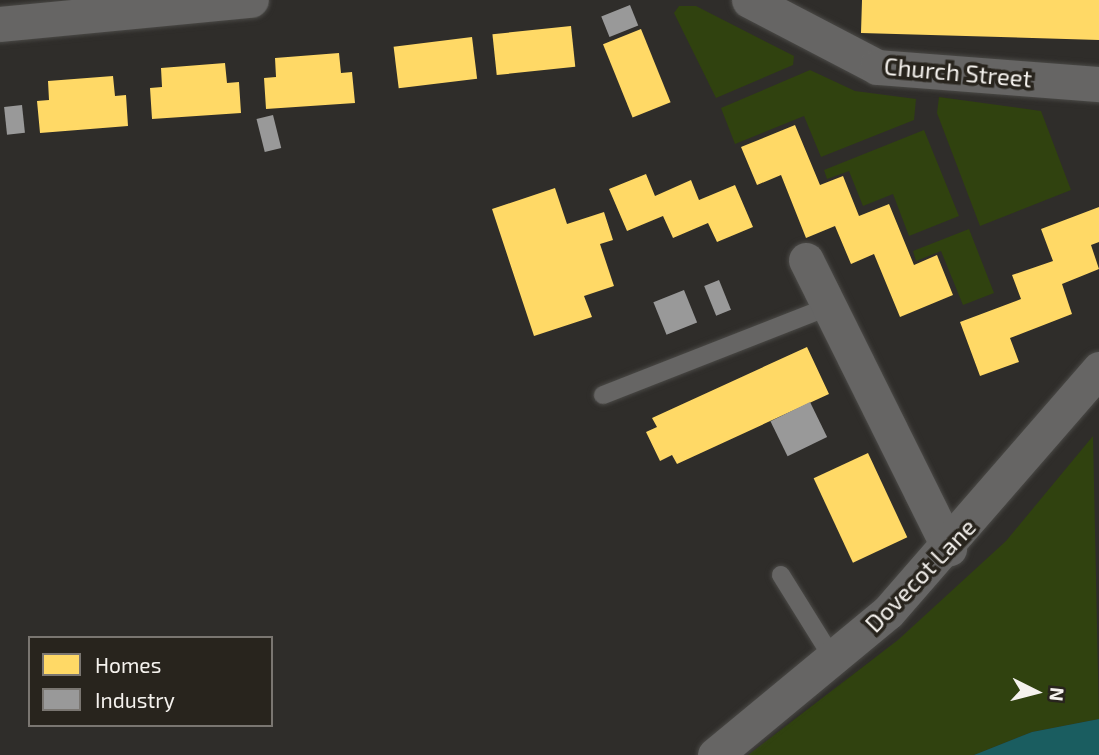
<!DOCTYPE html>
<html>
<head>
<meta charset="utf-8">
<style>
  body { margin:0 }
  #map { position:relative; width:1099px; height:755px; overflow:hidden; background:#2f2d2a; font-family:"Exo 2",sans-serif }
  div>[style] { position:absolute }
  .green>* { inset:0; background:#30420f }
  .water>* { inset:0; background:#1a5d60 }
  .homes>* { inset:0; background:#ffd966; transform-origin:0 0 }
  .industry>* { inset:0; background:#999; transform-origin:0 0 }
  .roads { filter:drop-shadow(0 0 2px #4a4946) drop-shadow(0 0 2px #4a4946) }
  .lane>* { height:18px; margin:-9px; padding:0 9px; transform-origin:9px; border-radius:9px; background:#666564 }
  .street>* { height:35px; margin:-17.5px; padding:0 17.5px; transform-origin:17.5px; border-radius:17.5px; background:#666564 }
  span { translate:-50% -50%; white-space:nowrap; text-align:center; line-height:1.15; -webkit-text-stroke:7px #28241d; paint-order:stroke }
  .street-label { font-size:24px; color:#f5f2ee }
  .legend { position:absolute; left:28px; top:636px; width:245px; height:91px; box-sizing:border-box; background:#28241d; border:2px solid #7a7671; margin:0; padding:9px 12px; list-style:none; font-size:21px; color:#f5f2ee }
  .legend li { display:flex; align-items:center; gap:14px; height:35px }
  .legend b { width:35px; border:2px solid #7a7671 }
  .north { position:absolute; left:1001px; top:657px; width:70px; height:70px; -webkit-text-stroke:5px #28241d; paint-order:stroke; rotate:96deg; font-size:19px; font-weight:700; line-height:28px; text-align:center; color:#f5f2ee }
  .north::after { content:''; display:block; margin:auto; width:24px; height:32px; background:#f5f2ee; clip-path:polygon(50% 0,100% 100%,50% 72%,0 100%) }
</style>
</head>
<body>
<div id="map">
  <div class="green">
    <div style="clip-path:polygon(679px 6px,696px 6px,794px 56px,793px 65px,716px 98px,674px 13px)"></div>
    <div style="clip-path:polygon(810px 70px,855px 91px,916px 99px,914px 120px,821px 157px,804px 116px,735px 144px,721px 108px)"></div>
    <div style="clip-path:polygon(939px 97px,1041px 111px,1071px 190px,980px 226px,937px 113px)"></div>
    <div style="clip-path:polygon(924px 130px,959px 216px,909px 236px,893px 194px,863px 206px,849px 171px,827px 179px,824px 170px)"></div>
    <div style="clip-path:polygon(969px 229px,994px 293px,963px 305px,941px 251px,916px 261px,913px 251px)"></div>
    <div style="clip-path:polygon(1093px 436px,1099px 719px,1032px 732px,974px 755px,748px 755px,898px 640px,1006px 541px)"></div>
  </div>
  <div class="water">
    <div style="clip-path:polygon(1099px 719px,1099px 755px,974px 755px,1032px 732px)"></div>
  </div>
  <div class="homes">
    <div style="clip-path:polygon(862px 0,1099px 0,1099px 40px,861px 33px)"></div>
    <div style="left:571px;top:26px;width:41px;height:79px;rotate:84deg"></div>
    <div style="left:641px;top:29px;width:79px;height:41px;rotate:68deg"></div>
    <div style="left:472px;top:37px;width:42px;height:79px;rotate:83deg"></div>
    <div style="clip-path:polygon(339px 53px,341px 73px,352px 72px,355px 103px,266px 109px,264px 78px,276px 77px,275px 58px)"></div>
    <div style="clip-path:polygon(225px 63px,227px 83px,239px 82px,241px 113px,152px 119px,150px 88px,162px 87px,161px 68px)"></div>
    <div style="clip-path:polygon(113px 76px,115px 96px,126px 95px,128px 126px,40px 133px,37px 101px,49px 100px,48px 81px)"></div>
    <div style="clip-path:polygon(795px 125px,820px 185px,843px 176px,859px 216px,889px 204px,914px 265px,937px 255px,953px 295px,900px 317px,874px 254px,851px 264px,835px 226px,806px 238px,781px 175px,757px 185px,741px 147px)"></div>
    <div style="clip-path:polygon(646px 174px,655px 196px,691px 180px,699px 200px,735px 185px,753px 227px,717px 242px,708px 223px,673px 238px,663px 216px,627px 231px,609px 189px)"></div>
    <div style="clip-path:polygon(555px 188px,567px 224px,604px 212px,613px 240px,600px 244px,614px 286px,584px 296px,592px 317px,534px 336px,492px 209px)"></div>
    <div style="clip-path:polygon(1099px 207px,1099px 242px,1091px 245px,1099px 269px,1062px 284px,1072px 314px,1010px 338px,1019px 362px,980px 376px,960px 322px,1021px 299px,1012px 275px,1053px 261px,1041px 229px)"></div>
    <div style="clip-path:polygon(807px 347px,829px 394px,677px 464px,672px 455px,660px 461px,646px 432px,657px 427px,652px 418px)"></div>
    <div style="left:868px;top:453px;width:93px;height:60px;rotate:65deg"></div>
  </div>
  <div class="industry">
    <div style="left:630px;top:5px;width:22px;height:31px;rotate:68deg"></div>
    <div style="left:22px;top:105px;width:28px;height:18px;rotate:84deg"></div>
    <div style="left:273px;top:115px;width:34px;height:17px;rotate:76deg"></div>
    <div style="left:719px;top:280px;width:32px;height:16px;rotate:68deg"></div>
    <div style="left:684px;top:290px;width:35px;height:33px;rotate:68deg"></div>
    <div style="left:810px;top:402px;width:39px;height:44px;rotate:64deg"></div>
  </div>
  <div class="roads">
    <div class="lane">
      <div style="left:603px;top:395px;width:241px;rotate:-21.4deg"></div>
      <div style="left:781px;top:575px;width:100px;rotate:58.1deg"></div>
    </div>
    <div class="street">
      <div style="left:749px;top:0;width:144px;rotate:27.6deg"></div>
      <div style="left:877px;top:67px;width:223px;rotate:4.4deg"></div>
      <div style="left:0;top:24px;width:252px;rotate:-5.5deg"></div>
      <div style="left:806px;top:260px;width:322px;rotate:63.6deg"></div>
      <div style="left:715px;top:755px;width:224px;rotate:-39.6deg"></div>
      <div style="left:888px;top:612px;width:322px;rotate:-49deg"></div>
    </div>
  </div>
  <div class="street-label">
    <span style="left:958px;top:72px;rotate:5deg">Church Street</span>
    <span style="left:920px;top:575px;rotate:-46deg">Dovecot Lane</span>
  </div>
  <ul class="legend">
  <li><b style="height:19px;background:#ffd966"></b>Homes</li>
  <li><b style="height:19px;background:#999"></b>Industry</li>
  </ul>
  <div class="north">N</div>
</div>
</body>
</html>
